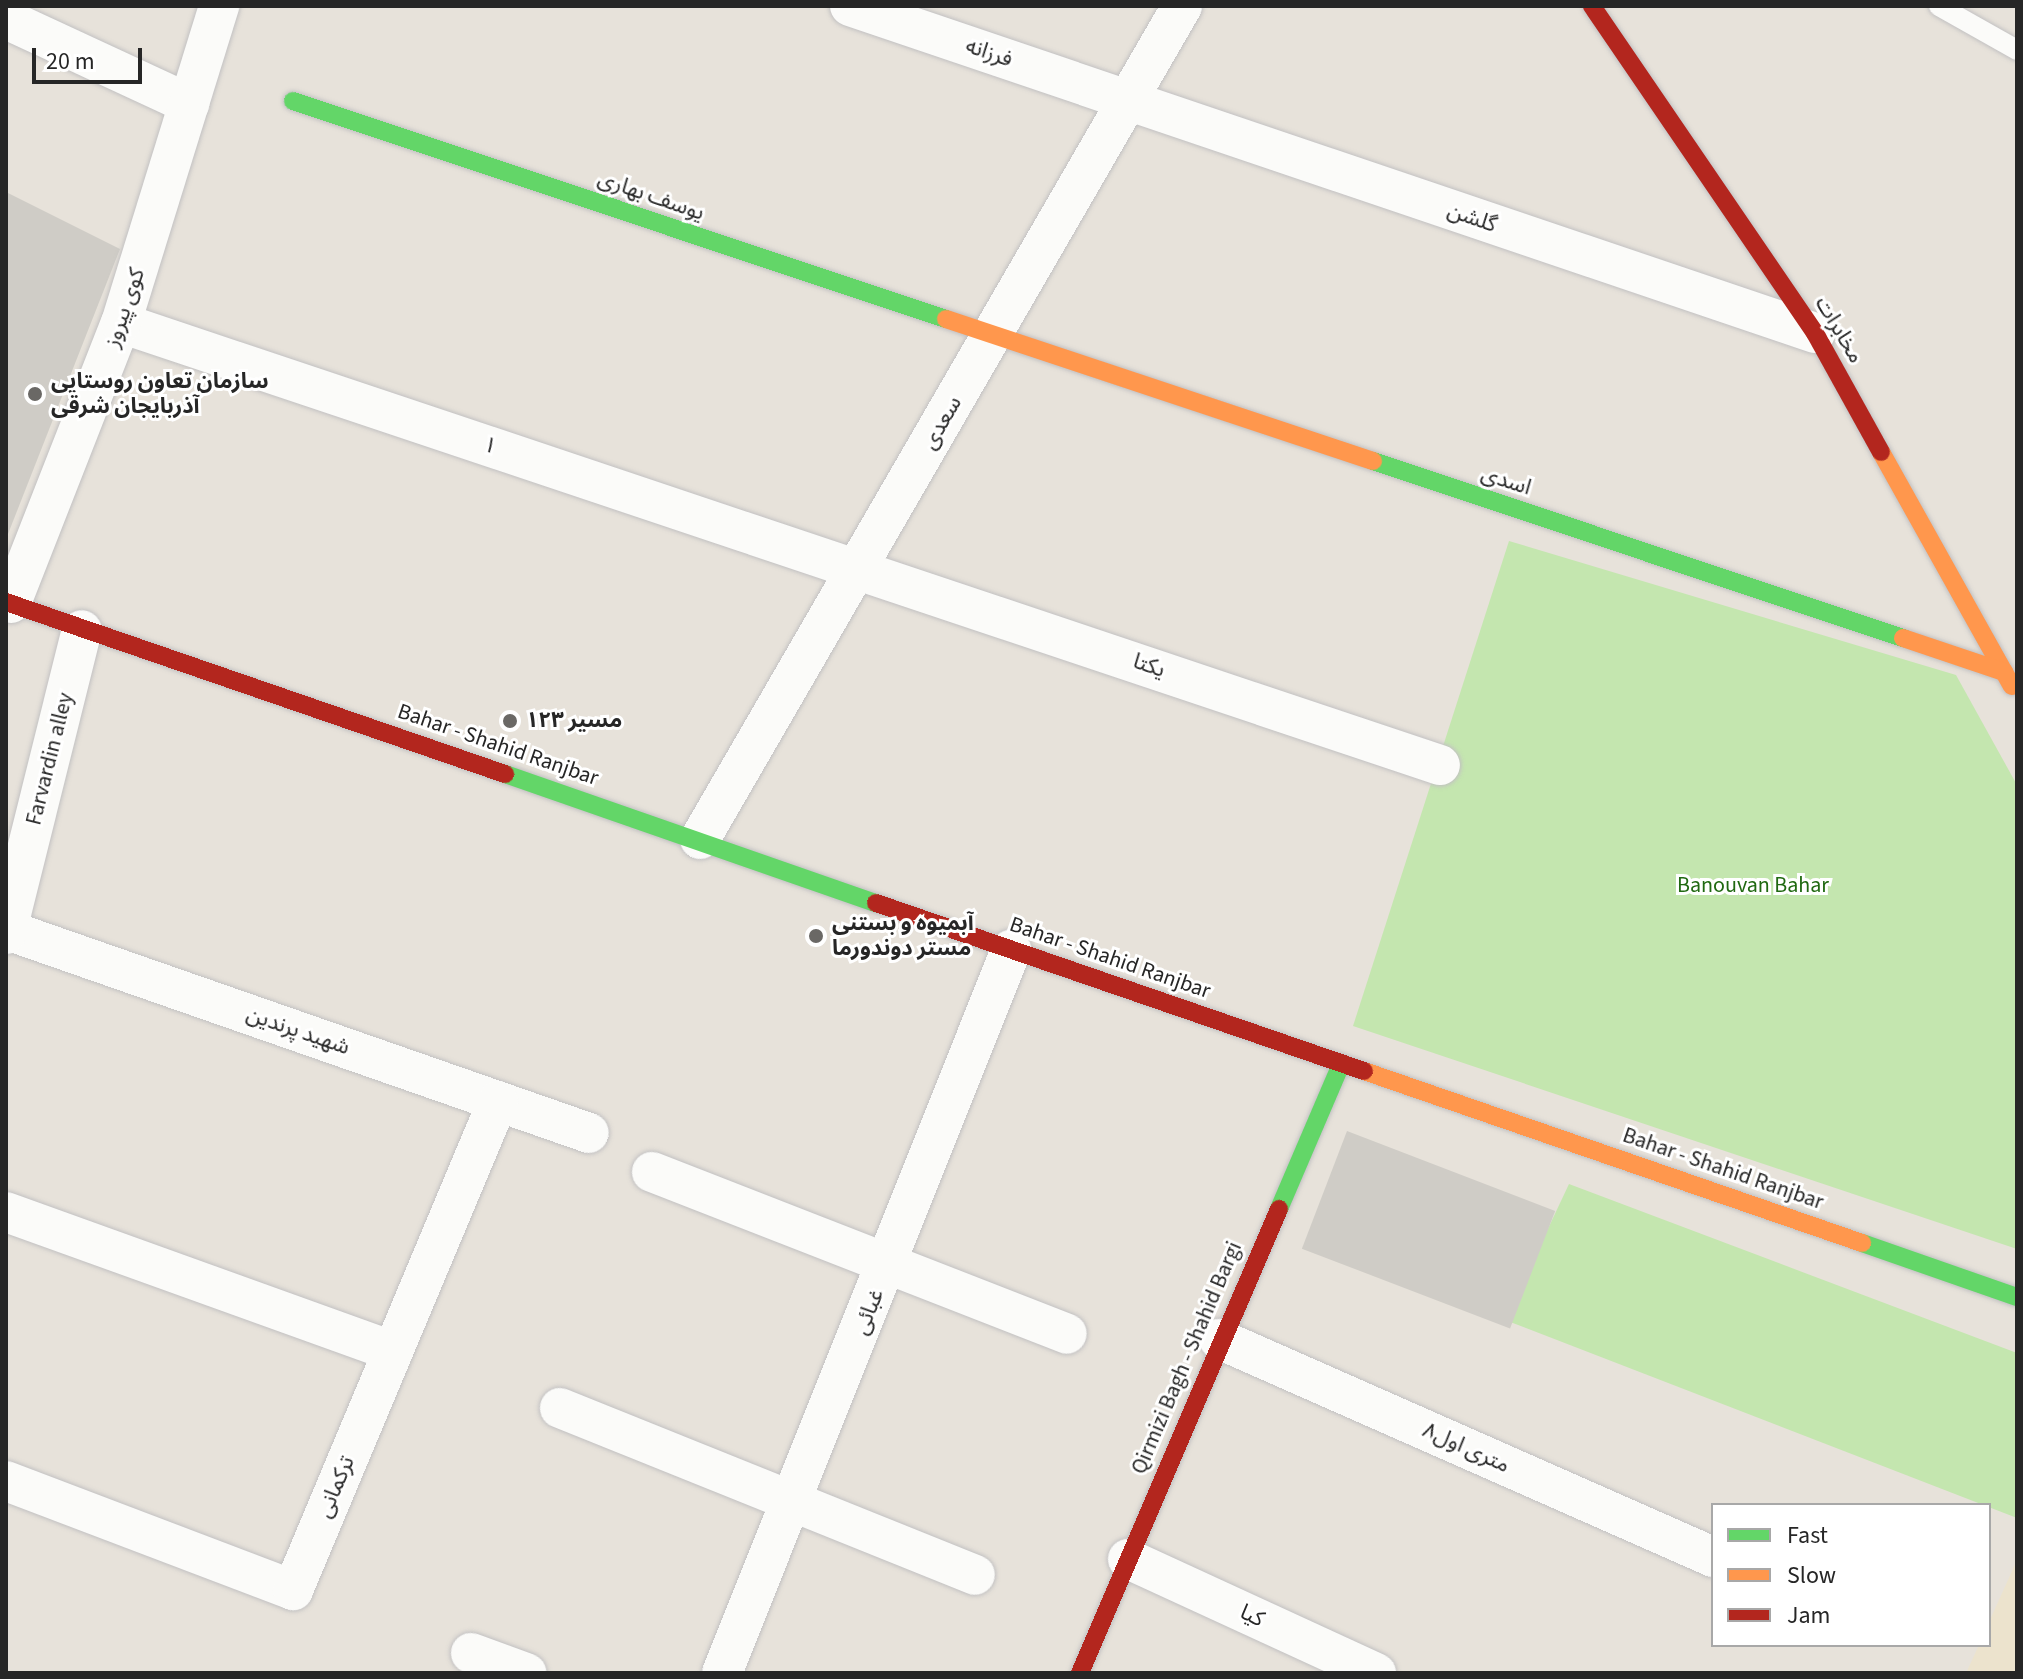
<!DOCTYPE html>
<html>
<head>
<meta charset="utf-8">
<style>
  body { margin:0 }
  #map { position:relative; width:2023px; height:1679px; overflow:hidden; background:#e7e2da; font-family:"Source Sans 3","Noto Sans Arabic",sans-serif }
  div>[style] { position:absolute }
  .education>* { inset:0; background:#ece3cd }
  .green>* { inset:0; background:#c4e6af }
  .building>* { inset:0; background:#cfccc6; transform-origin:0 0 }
  .roads { filter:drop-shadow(0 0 2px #c2c1c2) drop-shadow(0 0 2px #c2c1c2) }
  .lane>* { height:20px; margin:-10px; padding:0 10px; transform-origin:10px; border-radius:10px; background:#fbfbf9 }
  .street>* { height:40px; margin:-20px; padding:0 20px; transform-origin:20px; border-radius:20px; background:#fbfbf9 }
  .fast>* { height:18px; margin:-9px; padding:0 9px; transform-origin:9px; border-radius:9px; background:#63d668 }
  .slow>* { height:18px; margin:-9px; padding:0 9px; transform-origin:9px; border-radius:9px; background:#ff974d }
  .jam>* { height:18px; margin:-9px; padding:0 9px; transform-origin:9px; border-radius:9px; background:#b3261e }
  .dots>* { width:22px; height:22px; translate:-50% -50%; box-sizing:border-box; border:4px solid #fff; border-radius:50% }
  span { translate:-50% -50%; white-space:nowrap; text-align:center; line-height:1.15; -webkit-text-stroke:6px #fff; paint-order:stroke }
  .street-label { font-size:22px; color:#262626 }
  .poi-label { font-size:22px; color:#262626; font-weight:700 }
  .left { translate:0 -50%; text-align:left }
  .park-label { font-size:22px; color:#206911 }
  .frame { position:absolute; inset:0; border:8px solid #262626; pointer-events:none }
  .legend { position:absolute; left:1711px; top:1503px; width:280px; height:144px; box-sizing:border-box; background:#fff; border:2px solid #a8a8a8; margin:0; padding:10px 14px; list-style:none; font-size:24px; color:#262626 }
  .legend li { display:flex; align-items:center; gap:16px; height:40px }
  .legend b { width:40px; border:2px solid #a8a8a8 }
  .scale { position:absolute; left:32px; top:48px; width:110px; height:36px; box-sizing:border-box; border:4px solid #262626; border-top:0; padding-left:10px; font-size:24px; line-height:28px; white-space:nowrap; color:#262626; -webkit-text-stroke:6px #fff; paint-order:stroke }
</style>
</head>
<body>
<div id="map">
  <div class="education">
    <div style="clip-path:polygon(2017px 1560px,2017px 1673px,1966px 1673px,1979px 1645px,1989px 1645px,1989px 1622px)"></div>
  </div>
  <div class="green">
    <div style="clip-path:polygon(1509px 541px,1956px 675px,2017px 785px,2017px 1249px,1353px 1026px)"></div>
    <div style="clip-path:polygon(1569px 1184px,2017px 1353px,2017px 1518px,1505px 1320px)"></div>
  </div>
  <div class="building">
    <div style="clip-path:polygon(6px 192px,120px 249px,8px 534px,6px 534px)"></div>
    <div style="left:1347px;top:1131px;width:223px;height:126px;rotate:21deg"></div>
  </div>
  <div class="roads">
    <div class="lane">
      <div style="left:1939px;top:6px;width:90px;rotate:29.4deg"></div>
    </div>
    <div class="street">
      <div style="left:850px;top:6px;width:1019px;rotate:18.72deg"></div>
      <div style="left:6px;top:19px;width:202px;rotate:24.9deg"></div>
      <div style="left:121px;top:323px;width:1391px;rotate:18.53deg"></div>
      <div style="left:11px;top:603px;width:301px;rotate:-68.6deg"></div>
      <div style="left:121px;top:323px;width:332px;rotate:-72.8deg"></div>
      <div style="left:700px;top:839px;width:962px;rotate:-59.94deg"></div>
      <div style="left:7px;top:930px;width:616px;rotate:19.23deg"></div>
      <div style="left:6px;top:934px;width:313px;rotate:-76deg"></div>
      <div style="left:652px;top:1172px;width:445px;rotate:21.3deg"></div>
      <div style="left:6px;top:1212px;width:411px;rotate:19.8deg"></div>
      <div style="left:1219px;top:1339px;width:540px;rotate:23.81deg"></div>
      <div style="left:560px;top:1408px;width:447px;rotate:21.9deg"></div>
      <div style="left:6px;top:1481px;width:307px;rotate:20.8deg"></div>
      <div style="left:293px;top:1590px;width:530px;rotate:-67.26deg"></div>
      <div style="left:1128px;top:1559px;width:273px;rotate:24.7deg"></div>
      <div style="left:471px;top:1653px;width:59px;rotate:20deg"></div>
      <div style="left:722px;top:1673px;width:779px;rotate:-68.21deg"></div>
    </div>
    <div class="fast">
      <div style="left:293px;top:101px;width:688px;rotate:18.46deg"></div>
      <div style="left:1373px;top:461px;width:559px;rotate:18.47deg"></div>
      <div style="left:505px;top:774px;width:393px;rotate:19.2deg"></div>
      <div style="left:1279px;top:1209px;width:158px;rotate:-66.8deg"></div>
      <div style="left:1862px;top:1243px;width:164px;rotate:19.2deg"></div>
    </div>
    <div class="slow">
      <div style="left:946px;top:319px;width:450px;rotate:18.4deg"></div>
      <div style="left:1881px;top:452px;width:268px;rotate:60.8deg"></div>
      <div style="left:1903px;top:638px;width:107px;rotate:18.6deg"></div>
      <div style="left:1364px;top:1071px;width:527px;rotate:19.05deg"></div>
    </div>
    <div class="jam">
      <div style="left:1592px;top:6px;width:396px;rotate:55.7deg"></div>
      <div style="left:1815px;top:333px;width:136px;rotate:61deg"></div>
      <div style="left:6px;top:602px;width:528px;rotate:19.02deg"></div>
      <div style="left:876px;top:903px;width:516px;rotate:19deg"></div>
      <div style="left:1080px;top:1673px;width:505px;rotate:-66.79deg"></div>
    </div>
  </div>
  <div class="dots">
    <div style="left:35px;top:394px;background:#6a6865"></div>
    <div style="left:510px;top:721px;background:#6a6865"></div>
    <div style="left:816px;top:936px;background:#6a6865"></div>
  </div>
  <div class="street-label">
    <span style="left:989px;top:53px;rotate:19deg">فرزانه</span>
    <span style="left:651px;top:196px;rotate:19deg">یوسف بهاری</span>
    <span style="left:1472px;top:218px;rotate:19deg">گلشن</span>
    <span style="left:125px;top:308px;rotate:-71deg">کوی پیروز</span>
    <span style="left:1839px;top:330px;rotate:59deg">مخابرات</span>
    <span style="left:942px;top:423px;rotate:-60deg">سعدی</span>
    <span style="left:490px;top:446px;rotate:18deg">۱</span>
    <span style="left:1506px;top:481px;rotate:18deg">اسدی</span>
    <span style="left:1149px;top:666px;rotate:19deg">یکتا</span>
    <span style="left:498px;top:745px;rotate:19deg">Bahar - Shahid Ranjbar</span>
    <span style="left:50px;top:759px;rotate:-76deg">Farvardin alley</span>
    <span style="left:1110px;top:958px;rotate:19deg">Bahar - Shahid Ranjbar</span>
    <span style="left:298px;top:1031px;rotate:19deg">شهید پرندین</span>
    <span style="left:1723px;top:1169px;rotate:19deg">Bahar - Shahid Ranjbar</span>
    <span style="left:869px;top:1312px;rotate:-68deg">غبائی</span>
    <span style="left:1187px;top:1358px;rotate:-67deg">Qirmizi Bagh - Shahid Bargi</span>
    <span style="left:1466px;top:1448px;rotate:24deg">۸متری اول</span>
    <span style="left:336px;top:1487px;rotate:-67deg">ترکمانی</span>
    <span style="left:1252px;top:1616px;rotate:25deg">کیا</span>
  </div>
  <div class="poi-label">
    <span class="left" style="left:51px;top:394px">سازمان تعاون روستایی<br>آذربایجان شرقی</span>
    <span class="left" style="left:526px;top:721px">مسیر ۱۲۳</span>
    <span class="left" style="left:832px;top:936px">آبمیوه و بستنی<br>مستر دوندورما</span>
  </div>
  <div class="park-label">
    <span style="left:1753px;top:886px">Banouvan Bahar</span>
  </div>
  <div class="frame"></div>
  <ul class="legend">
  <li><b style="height:10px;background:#63d668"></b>Fast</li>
  <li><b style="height:10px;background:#ff974d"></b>Slow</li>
  <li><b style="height:10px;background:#b3261e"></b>Jam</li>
  </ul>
  <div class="scale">20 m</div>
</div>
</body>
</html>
